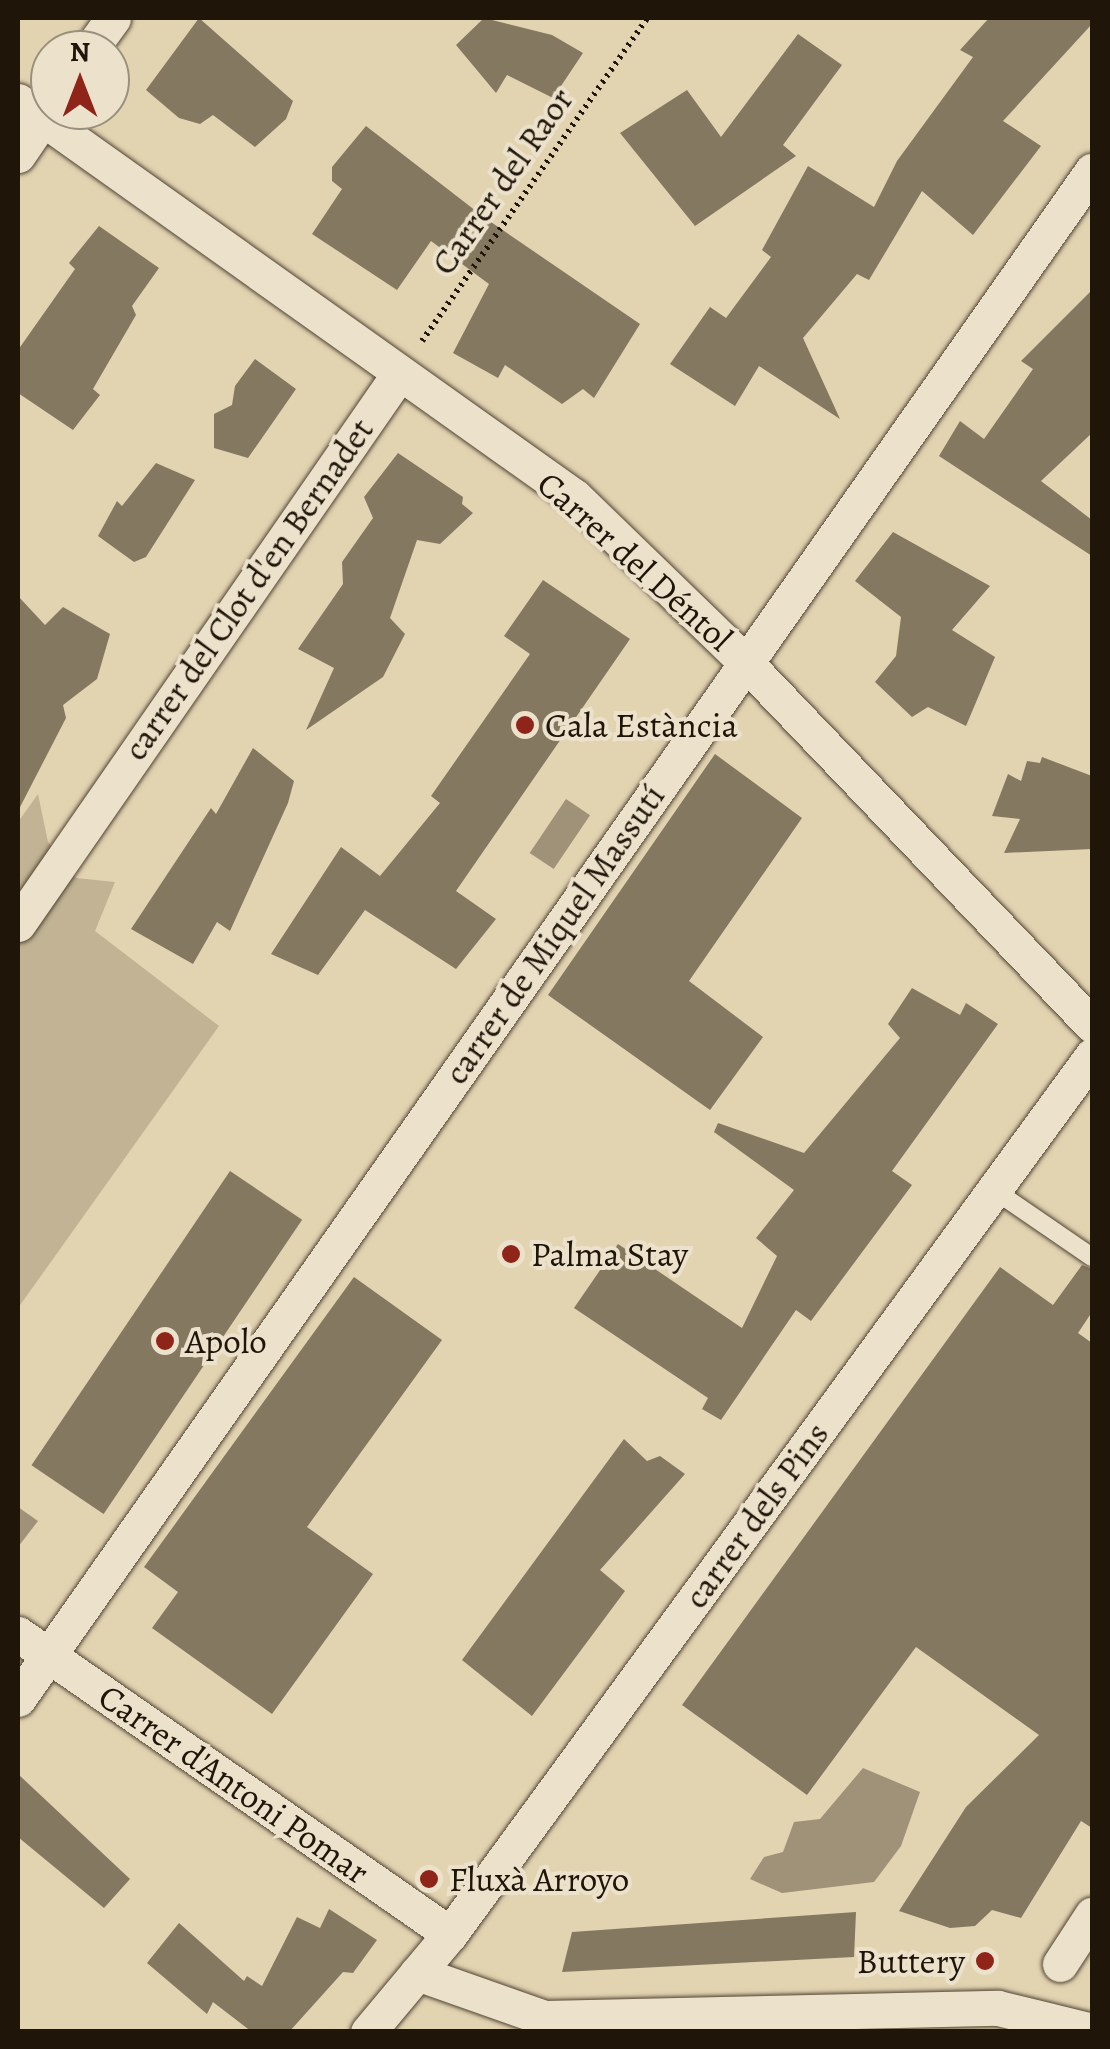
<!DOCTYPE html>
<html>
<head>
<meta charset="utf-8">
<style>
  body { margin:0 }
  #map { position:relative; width:1110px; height:2049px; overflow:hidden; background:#e2d3b1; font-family:Alegreya,serif }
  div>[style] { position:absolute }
  .green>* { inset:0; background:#c1b394 }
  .water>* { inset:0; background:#a09278; transform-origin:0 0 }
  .building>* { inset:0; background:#847860; transform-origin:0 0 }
  .path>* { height:6px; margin-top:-3px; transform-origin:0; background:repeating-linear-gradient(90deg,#1f1509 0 2.5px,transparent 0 7.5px) }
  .roads { filter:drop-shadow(0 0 2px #504433) drop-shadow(0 0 2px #504433) }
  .lane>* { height:18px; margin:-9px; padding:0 9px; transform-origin:9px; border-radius:9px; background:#ece2cc }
  .street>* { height:35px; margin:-17.5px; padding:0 17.5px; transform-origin:17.5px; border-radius:17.5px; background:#ece2cc }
  .dots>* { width:28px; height:28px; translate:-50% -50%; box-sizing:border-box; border:5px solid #ece2cc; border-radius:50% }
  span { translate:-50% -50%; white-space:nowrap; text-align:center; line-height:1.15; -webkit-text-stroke:8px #ece2cc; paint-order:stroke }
  .street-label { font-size:35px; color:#1f1509 }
  .poi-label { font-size:35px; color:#1f1509 }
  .left { translate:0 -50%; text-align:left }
  .right { translate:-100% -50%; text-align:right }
  .frame { position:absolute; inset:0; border:20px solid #1f1509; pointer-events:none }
  .north { position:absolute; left:30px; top:30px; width:100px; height:100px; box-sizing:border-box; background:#ece2cc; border:2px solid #9a907e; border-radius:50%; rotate:0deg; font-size:28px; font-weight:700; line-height:40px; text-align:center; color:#1f1509 }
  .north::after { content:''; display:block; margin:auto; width:35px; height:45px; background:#8f2418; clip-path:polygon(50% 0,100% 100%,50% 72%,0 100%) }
</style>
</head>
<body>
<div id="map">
  <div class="green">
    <div style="clip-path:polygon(38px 794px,48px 842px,76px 878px,115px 882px,95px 931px,219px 1026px,18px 1308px,18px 822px)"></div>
  </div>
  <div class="water">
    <div style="left:566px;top:799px;width:29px;height:65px;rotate:34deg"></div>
    <div style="clip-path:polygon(18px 1507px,38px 1521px,18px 1547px)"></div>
    <div style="clip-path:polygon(863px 1768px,920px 1792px,901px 1846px,874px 1882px,782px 1893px,750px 1879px,764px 1857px,783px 1852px,794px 1822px,820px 1819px)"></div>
  </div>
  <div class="building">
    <div style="clip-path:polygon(199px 18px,293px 101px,286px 119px,255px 147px,213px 115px,200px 124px,179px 118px,146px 90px)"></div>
    <div style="clip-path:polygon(484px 18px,552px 35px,583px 53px,553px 98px,507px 75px,496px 93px,456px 45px)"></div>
    <div style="clip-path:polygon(989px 18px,1092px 18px,1092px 24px,1003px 121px,1041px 146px,973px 235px,922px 191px,869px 280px,857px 274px,803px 338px,840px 419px,759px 366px,735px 406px,670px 364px,710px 307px,726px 318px,771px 257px,762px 250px,808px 166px,874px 207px,897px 161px,973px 57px,960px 50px)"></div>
    <div style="clip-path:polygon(798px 34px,842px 65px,783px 145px,796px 156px,695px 226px,620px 133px,687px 90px,721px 137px)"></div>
    <div style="clip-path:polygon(366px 126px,476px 211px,460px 234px,485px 218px,640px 324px,594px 398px,583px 389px,562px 404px,505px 365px,498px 378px,453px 353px,489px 284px,431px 241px,397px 290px,312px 234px,342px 189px,332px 181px,332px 167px)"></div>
    <div style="clip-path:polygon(99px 226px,159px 268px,132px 306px,136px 315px,93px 389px,100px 395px,73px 430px,18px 393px,18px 350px,75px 269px,69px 263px)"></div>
    <div style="clip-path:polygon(1092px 290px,1092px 433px,1041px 481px,1092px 520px,1092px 556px,939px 456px,960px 421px,984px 439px,1033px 369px,1021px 361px)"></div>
    <div style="clip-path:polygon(255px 359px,296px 389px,248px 458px,214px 448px,214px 414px,232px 405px,235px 386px)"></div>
    <div style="clip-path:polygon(398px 453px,463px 497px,462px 504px,473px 513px,440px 544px,417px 540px,390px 618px,405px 634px,383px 677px,306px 730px,334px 668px,298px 649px,343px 584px,342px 562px,373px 518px,364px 497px)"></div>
    <div style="clip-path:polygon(156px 463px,195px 480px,146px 557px,134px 562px,98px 536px,117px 501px,122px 506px)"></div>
    <div style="clip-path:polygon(893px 532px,990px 586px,952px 630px,995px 657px,966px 726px,928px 707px,912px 717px,875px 682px,896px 656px,901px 617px,855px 581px)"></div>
    <div style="clip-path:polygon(543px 580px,630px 639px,456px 891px,496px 919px,456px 969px,365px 910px,318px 975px,271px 954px,341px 847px,380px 876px,440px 803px,431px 796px,530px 654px,504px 636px)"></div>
    <div style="clip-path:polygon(18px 596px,45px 625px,63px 607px,110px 634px,97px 679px,63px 705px,66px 718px,18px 811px)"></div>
    <div style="clip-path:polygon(253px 748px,294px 781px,288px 803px,230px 931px,217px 922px,193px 964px,131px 929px,211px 808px,216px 814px)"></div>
    <div style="clip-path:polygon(715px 754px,802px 818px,689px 981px,763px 1037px,710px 1110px,548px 995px)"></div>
    <div style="clip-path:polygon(1042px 757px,1092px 776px,1092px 849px,1004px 853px,1020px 819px,992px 816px,1008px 774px,1021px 781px,1027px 761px,1040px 763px)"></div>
    <div style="clip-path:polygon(912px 988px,960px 1015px,966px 1003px,998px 1024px,892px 1171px,912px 1185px,811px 1321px,796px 1310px,721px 1420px,702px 1409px,708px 1398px,574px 1308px,618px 1244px,742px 1328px,777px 1256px,756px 1238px,794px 1190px,714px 1132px,718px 1123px,804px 1153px,900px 1038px,888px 1024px)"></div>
    <div style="left:230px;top:1171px;width:87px;height:355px;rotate:34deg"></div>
    <div style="clip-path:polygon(1082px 1265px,1092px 1269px,1092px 1312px,1078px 1333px,1092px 1343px,1092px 1828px,1081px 1821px,1021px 1918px,992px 1910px,975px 1926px,950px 1928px,899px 1911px,966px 1807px,1039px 1735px,916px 1647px,807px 1795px,682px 1705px,1000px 1267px,1053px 1305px)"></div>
    <div style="clip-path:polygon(354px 1277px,442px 1340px,307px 1527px,373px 1574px,272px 1714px,152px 1628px,178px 1592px,144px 1567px)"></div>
    <div style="clip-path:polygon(624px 1439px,647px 1461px,660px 1456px,685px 1474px,600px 1570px,625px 1591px,532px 1716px,462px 1660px)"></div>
    <div style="clip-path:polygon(18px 1774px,130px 1879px,104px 1908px,18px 1837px)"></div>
    <div style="clip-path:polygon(329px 1909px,377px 1940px,353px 1973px,343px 1972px,289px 2032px,252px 2032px,213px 2002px,207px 2014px,147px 1963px,179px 1923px,244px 1981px,247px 1976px,262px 1986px,297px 1917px,320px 1928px)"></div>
    <div style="clip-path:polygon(856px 1912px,854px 1957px,562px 1972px,572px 1932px)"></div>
  </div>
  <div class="path">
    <div style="left:422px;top:341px;width:394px;rotate:-55.1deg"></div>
  </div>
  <div class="roads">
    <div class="lane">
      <div style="left:994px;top:1190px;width:119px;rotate:34.4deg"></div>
    </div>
    <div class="street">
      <div style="left:90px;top:50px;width:39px;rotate:-54deg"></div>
      <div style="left:18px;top:101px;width:683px;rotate:35.41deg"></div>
      <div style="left:575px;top:497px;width:237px;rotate:44.1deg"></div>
      <div style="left:745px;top:662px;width:502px;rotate:46.29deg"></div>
      <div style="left:18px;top:155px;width:57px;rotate:-55.8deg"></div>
      <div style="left:18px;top:924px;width:669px;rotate:-55.29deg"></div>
      <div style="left:18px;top:1634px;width:526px;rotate:34.78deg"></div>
      <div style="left:18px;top:1699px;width:1868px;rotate:-54.9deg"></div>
      <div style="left:1060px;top:1964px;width:59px;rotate:-56.9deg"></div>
      <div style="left:417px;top:1973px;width:136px;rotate:19.4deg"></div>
      <div style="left:545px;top:2018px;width:453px;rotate:-1.3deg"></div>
      <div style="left:998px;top:2008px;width:97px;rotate:13.7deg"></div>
      <div style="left:368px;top:2032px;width:128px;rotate:-50.1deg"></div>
      <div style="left:450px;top:1934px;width:1088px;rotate:-53.83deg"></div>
    </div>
  </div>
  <div class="dots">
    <div style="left:525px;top:725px;background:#8f2418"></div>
    <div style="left:511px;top:1254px;background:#8f2418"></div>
    <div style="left:165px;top:1341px;background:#8f2418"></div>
    <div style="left:429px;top:1879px;background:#8f2418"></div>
    <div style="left:985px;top:1961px;background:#8f2418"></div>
  </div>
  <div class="street-label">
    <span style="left:502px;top:181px;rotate:-55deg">Carrer del Raor</span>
    <span style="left:635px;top:561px;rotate:42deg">Carrer del Déntol</span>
    <span style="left:248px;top:589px;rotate:-55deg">carrer del Clot d'en Bernadet</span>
    <span style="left:554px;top:934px;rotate:-55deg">carrer de Miquel Massutí</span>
    <span style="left:756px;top:1515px;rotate:-54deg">carrer dels Pins</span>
    <span style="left:234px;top:1784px;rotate:35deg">Carrer d'Antoni Pomar</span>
  </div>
  <div class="poi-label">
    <span class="left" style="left:545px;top:725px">Cala Estància</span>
    <span class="left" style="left:531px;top:1254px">Palma Stay</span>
    <span class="left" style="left:185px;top:1341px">Apolo</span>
    <span class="left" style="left:449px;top:1879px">Fluxà Arroyo</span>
    <span class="right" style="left:965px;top:1961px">Buttery</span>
  </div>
  <div class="frame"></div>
  <div class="north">N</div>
</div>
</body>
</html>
